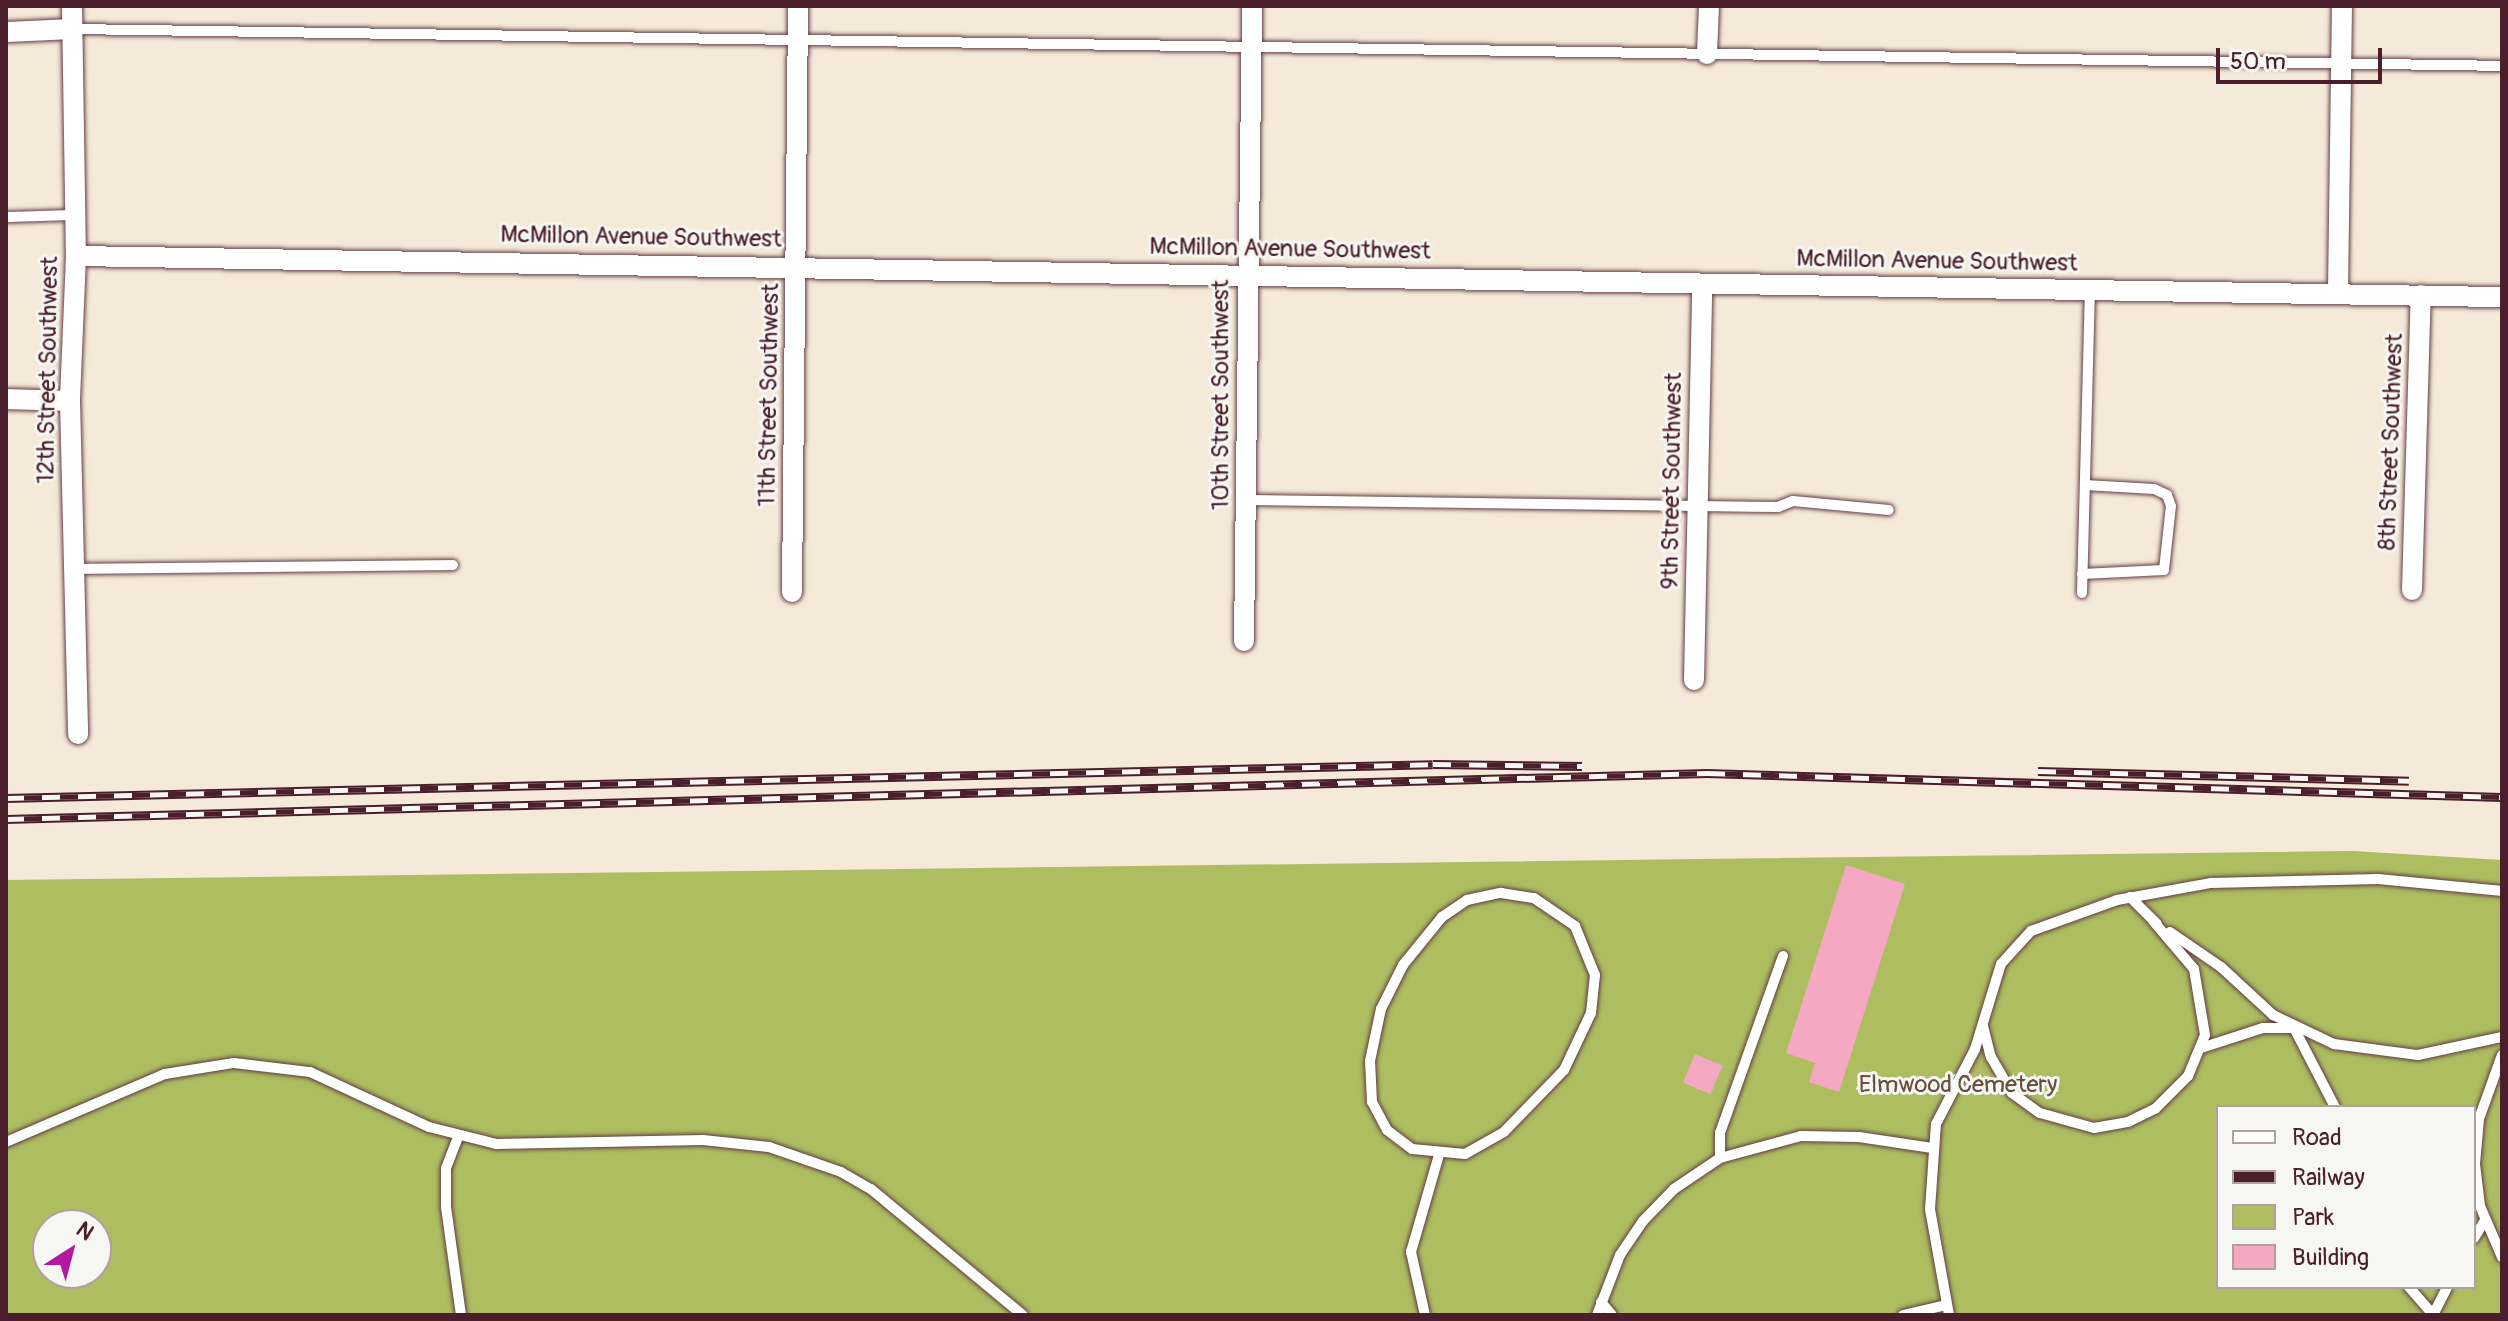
<!DOCTYPE html>
<html>
<head>
<meta charset="utf-8">
<style>
  body { margin:0 }
  #map { position:relative; width:2508px; height:1321px; overflow:hidden; background:#f5e9d9; font-family:Pangolin,sans-serif }
  div>[style] { position:absolute }
  .green>* { inset:0; background:#adbd60 }
  .building>* { inset:0; background:#f5a8c1; transform-origin:0 0 }
  .roads { filter:drop-shadow(0 0 2px #643d45) drop-shadow(0 0 2px #643d45) }
  .service>* { height:10px; margin:-5px; padding:0 5px; transform-origin:5px; border-radius:5px; background:#fff }
  .minor>* { height:20px; margin:-10px; padding:0 10px; transform-origin:10px; border-radius:10px; background:#fff }
  .rail>* { height:9px; margin-top:-4.5px; transform-origin:0; background:repeating-linear-gradient(90deg,#f6f6f2 0 18px,#4a1f2b 0 36px); box-sizing:border-box; border-block:2px solid #4a1f2b }
  span { translate:-50% -50%; white-space:nowrap; text-align:center; line-height:1.15; -webkit-text-stroke:6px #f6f6f2; paint-order:stroke }
  .street-label { font-size:24px; color:#4a1f2b }
  .park-label { font-size:24px; color:#684e3b }
  .frame { position:absolute; inset:0; border:8px solid #4a1f2b; pointer-events:none }
  .legend { position:absolute; left:2216px; top:1105px; width:260px; height:184px; box-sizing:border-box; background:#f6f6f2; border:2px solid #b1a0a2; margin:0; padding:10px 14px; list-style:none; font-size:24px; color:#4a1f2b }
  .legend li { display:flex; align-items:center; gap:16px; height:40px }
  .legend b { width:40px; border:2px solid #b1a0a2 }
  .north { position:absolute; left:32px; top:1209px; width:80px; height:80px; box-sizing:border-box; background:#f6f6f2; border:2px solid #b1a0a2; border-radius:50%; rotate:36deg; font-size:22px; font-weight:700; line-height:32px; text-align:center; color:#4a1f2b }
  .north::after { content:''; display:block; margin:auto; width:28px; height:36px; background:#b5179e; clip-path:polygon(50% 0,100% 100%,50% 72%,0 100%) }
  .scale { position:absolute; left:2216px; top:48px; width:166px; height:36px; box-sizing:border-box; border:4px solid #4a1f2b; border-top:0; padding-left:10px; font-size:24px; line-height:28px; white-space:nowrap; color:#4a1f2b; -webkit-text-stroke:6px #f6f6f2; paint-order:stroke }
</style>
</head>
<body>
<div id="map">
  <div class="green">
    <div style="clip-path:polygon(evenodd,2353px 851px,2502px 860px,2502px 1315px,6px 1315px,6px 880px,2353px 851px,2218px 1107px,2474px 1107px,2474px 1287px,2218px 1287px,2218px 1107px,2353px 851px,48px 1225px,96px 1225px,96px 1273px,48px 1273px,48px 1225px)"></div>
  </div>
  <div class="building">
    <div style="clip-path:polygon(1846px 865px,1905px 884px,1839px 1092px,1809px 1082px,1815px 1063px,1786px 1053px)"></div>
    <div style="left:1695px;top:1054px;width:30px;height:31px;rotate:23deg"></div>
  </div>
  <div class="roads">
    <div class="service">
      <div style="left:73px;top:29px;width:2429px;rotate:0.87deg"></div>
      <div style="left:6px;top:217px;width:69px;rotate:-1.7deg"></div>
      <div style="left:1247px;top:500px;width:531px;rotate:0.76deg"></div>
      <div style="left:1778px;top:507px;width:16px;rotate:-22deg"></div>
      <div style="left:1793px;top:501px;width:96px;rotate:5.4deg"></div>
      <div style="left:72px;top:569px;width:381px;rotate:-0.6deg"></div>
      <div style="left:2082px;top:574px;width:82px;rotate:-2.8deg"></div>
      <div style="left:2164px;top:570px;width:64px;rotate:-83.8deg"></div>
      <div style="left:2171px;top:506px;width:12px;rotate:-110deg"></div>
      <div style="left:2167px;top:495px;width:14px;rotate:-155deg"></div>
      <div style="left:2154px;top:489px;width:69px;rotate:-176.7deg"></div>
      <div style="left:2082px;top:593px;width:305px;rotate:-88.5deg"></div>
      <div style="left:1501px;top:893px;width:33px;rotate:9deg"></div>
      <div style="left:1534px;top:898px;width:50px;rotate:34.3deg"></div>
      <div style="left:1575px;top:926px;width:53px;rotate:67.8deg"></div>
      <div style="left:1595px;top:975px;width:38px;rotate:96deg"></div>
      <div style="left:1591px;top:1013px;width:63px;rotate:115.3deg"></div>
      <div style="left:1564px;top:1070px;width:86px;rotate:134.1deg"></div>
      <div style="left:1504px;top:1132px;width:45px;rotate:150.6deg"></div>
      <div style="left:1465px;top:1154px;width:53px;rotate:-174.6deg"></div>
      <div style="left:1412px;top:1149px;width:31px;rotate:-143deg"></div>
      <div style="left:1387px;top:1130px;width:32px;rotate:-118deg"></div>
      <div style="left:1372px;top:1102px;width:41px;rotate:-92.8deg"></div>
      <div style="left:1370px;top:1061px;width:53px;rotate:-78.1deg"></div>
      <div style="left:1381px;top:1009px;width:49px;rotate:-63.4deg"></div>
      <div style="left:1403px;top:965px;width:62px;rotate:-50.9deg"></div>
      <div style="left:1442px;top:917px;width:30px;rotate:-34deg"></div>
      <div style="left:1467px;top:900px;width:35px;rotate:-12deg"></div>
      <div style="left:2130px;top:897px;width:38px;rotate:45deg"></div>
      <div style="left:2170px;top:932px;width:62px;rotate:34.5deg"></div>
      <div style="left:2221px;top:967px;width:71px;rotate:42.7deg"></div>
      <div style="left:2273px;top:1015px;width:68px;rotate:25.4deg"></div>
      <div style="left:2334px;top:1044px;width:85px;rotate:7.5deg"></div>
      <div style="left:2418px;top:1055px;width:86px;rotate:-12.1deg"></div>
      <div style="left:1983px;top:1026px;width:32px;rotate:76deg"></div>
      <div style="left:1991px;top:1057px;width:42px;rotate:59.7deg"></div>
      <div style="left:2012px;top:1093px;width:34px;rotate:36deg"></div>
      <div style="left:2040px;top:1113px;width:56px;rotate:15.5deg"></div>
      <div style="left:2094px;top:1128px;width:35px;rotate:-10deg"></div>
      <div style="left:2128px;top:1122px;width:30px;rotate:-26deg"></div>
      <div style="left:2155px;top:1109px;width:47px;rotate:-45deg"></div>
      <div style="left:2188px;top:1076px;width:44px;rotate:-67.5deg"></div>
      <div style="left:2205px;top:1035px;width:67px;rotate:-99.5deg"></div>
      <div style="left:2194px;top:969px;width:62px;rotate:-130.4deg"></div>
      <div style="left:2201px;top:1048px;width:65px;rotate:-17.9deg"></div>
      <div style="left:2263px;top:1028px;width:31px"></div>
      <div style="left:2294px;top:1028px;width:89px;rotate:62.6deg"></div>
      <div style="left:2502px;top:1055px;width:68px;rotate:109.8deg"></div>
      <div style="left:2479px;top:1119px;width:45px;rotate:95.1deg"></div>
      <div style="left:2475px;top:1164px;width:42px;rotate:83.2deg"></div>
      <div style="left:2480px;top:1206px;width:56px;rotate:66.7deg"></div>
      <div style="left:458px;top:1137px;width:33px;rotate:111deg"></div>
      <div style="left:446px;top:1168px;width:39px;rotate:90deg"></div>
      <div style="left:446px;top:1207px;width:109px;rotate:82.1deg"></div>
      <div style="left:6px;top:1142px;width:173px;rotate:-23.2deg"></div>
      <div style="left:165px;top:1074px;width:70px;rotate:-9.1deg"></div>
      <div style="left:234px;top:1063px;width:77px;rotate:6.8deg"></div>
      <div style="left:310px;top:1072px;width:131px;rotate:24.8deg"></div>
      <div style="left:429px;top:1127px;width:69px;rotate:14.2deg"></div>
      <div style="left:496px;top:1144px;width:207px;rotate:-1.1deg"></div>
      <div style="left:703px;top:1140px;width:66px;rotate:6.1deg"></div>
      <div style="left:769px;top:1147px;width:76px;rotate:19.1deg"></div>
      <div style="left:841px;top:1172px;width:34px;rotate:30deg"></div>
      <div style="left:871px;top:1189px;width:197px;rotate:39.7deg"></div>
      <div style="left:1720px;top:1158px;width:25px;rotate:-90deg"></div>
      <div style="left:1720px;top:1133px;width:188px;rotate:-70.4deg"></div>
      <div style="left:2474px;top:1238px;width:19px;rotate:-58deg"></div>
      <div style="left:2409px;top:1287px;width:37px;rotate:49deg"></div>
      <div style="left:2433px;top:1315px;width:31px;rotate:-63deg"></div>
      <div style="left:1601px;top:1302px;width:17px;rotate:50deg"></div>
      <div style="left:1425px;top:1315px;width:65px;rotate:-102.5deg"></div>
      <div style="left:1411px;top:1252px;width:101px;rotate:-73.9deg"></div>
      <div style="left:1597px;top:1315px;width:64px;rotate:-69deg"></div>
      <div style="left:1620px;top:1255px;width:41px;rotate:-55.9deg"></div>
      <div style="left:1643px;top:1221px;width:45px;rotate:-45.9deg"></div>
      <div style="left:1674px;top:1189px;width:55px;rotate:-34deg"></div>
      <div style="left:1720px;top:1158px;width:84px;rotate:-15.2deg"></div>
      <div style="left:1801px;top:1136px;width:58px;rotate:1deg"></div>
      <div style="left:1859px;top:1137px;width:74px;rotate:8.6deg"></div>
      <div style="left:1903px;top:1315px;width:44px;rotate:-13.1deg"></div>
      <div style="left:1949px;top:1315px;width:108px;rotate:-100.2deg"></div>
      <div style="left:1930px;top:1209px;width:85px;rotate:-86deg"></div>
      <div style="left:1936px;top:1124px;width:85px;rotate:-62.5deg"></div>
      <div style="left:1975px;top:1049px;width:89px;rotate:-73deg"></div>
      <div style="left:2001px;top:964px;width:45px;rotate:-47.7deg"></div>
      <div style="left:2031px;top:931px;width:91px;rotate:-19.8deg"></div>
      <div style="left:2117px;top:900px;width:96px;rotate:-10.3deg"></div>
      <div style="left:2211px;top:883px;width:167px;rotate:-1.4deg"></div>
      <div style="left:2378px;top:879px;width:125px;rotate:5.5deg"></div>
    </div>
    <div class="minor">
      <div style="left:72px;top:6px;width:250px;rotate:89.1deg"></div>
      <div style="left:76px;top:256px;width:145px;rotate:92.4deg"></div>
      <div style="left:70px;top:401px;width:333px;rotate:88.6deg"></div>
      <div style="left:6px;top:32px;width:67px;rotate:-2.6deg"></div>
      <div style="left:1707px;top:54px;width:48px;rotate:-87.6deg"></div>
      <div style="left:76px;top:256px;width:2426px;rotate:0.97deg"></div>
      <div style="left:2338px;top:291px;width:285px;rotate:-89.2deg"></div>
      <div style="left:6px;top:399px;width:64px;rotate:1.8deg"></div>
      <div style="left:2412px;top:590px;width:295px;rotate:-88.3deg"></div>
      <div style="left:792px;top:592px;width:586px;rotate:-89.41deg"></div>
      <div style="left:1244px;top:641px;width:635px;rotate:-89.28deg"></div>
      <div style="left:1694px;top:680px;width:396px;rotate:-88.8deg"></div>
    </div>
  </div>
  <div class="rail">
    <div style="left:2038px;top:771px;width:371px;rotate:1.5deg"></div>
    <div style="left:6px;top:798px;width:1427px;rotate:-1.36deg"></div>
    <div style="left:1433px;top:764px;width:149px;rotate:0.8deg"></div>
    <div style="left:6px;top:819px;width:1702px;rotate:-1.55deg"></div>
    <div style="left:1707px;top:773px;width:795px;rotate:1.73deg"></div>
  </div>
  <div class="street-label">
    <span style="left:641px;top:237px;rotate:1deg">McMillon Avenue Southwest</span>
    <span style="left:1290px;top:249px;rotate:1deg">McMillon Avenue Southwest</span>
    <span style="left:1937px;top:261px;rotate:1deg">McMillon Avenue Southwest</span>
    <span style="left:48px;top:370px;rotate:-89deg">12th Street Southwest</span>
    <span style="left:769px;top:395px;rotate:-89deg">11th Street Southwest</span>
    <span style="left:1221px;top:395px;rotate:-90deg">10th Street Southwest</span>
    <span style="left:2391px;top:442px;rotate:-88deg">8th Street Southwest</span>
    <span style="left:1672px;top:481px;rotate:-89deg">9th Street Southwest</span>
  </div>
  <div class="park-label">
    <span style="left:1958px;top:1085px">Elmwood Cemetery</span>
  </div>
  <div class="frame"></div>
  <ul class="legend">
  <li><b style="height:10px;background:#fff"></b>Road</li>
  <li><b style="height:10px;background:#4a1f2b"></b>Railway</li>
  <li><b style="height:22px;background:#adbd60"></b>Park</li>
  <li><b style="height:22px;background:#f5a8c1"></b>Building</li>
  </ul>
  <div class="north">N</div>
  <div class="scale">50 m</div>
</div>
</body>
</html>
